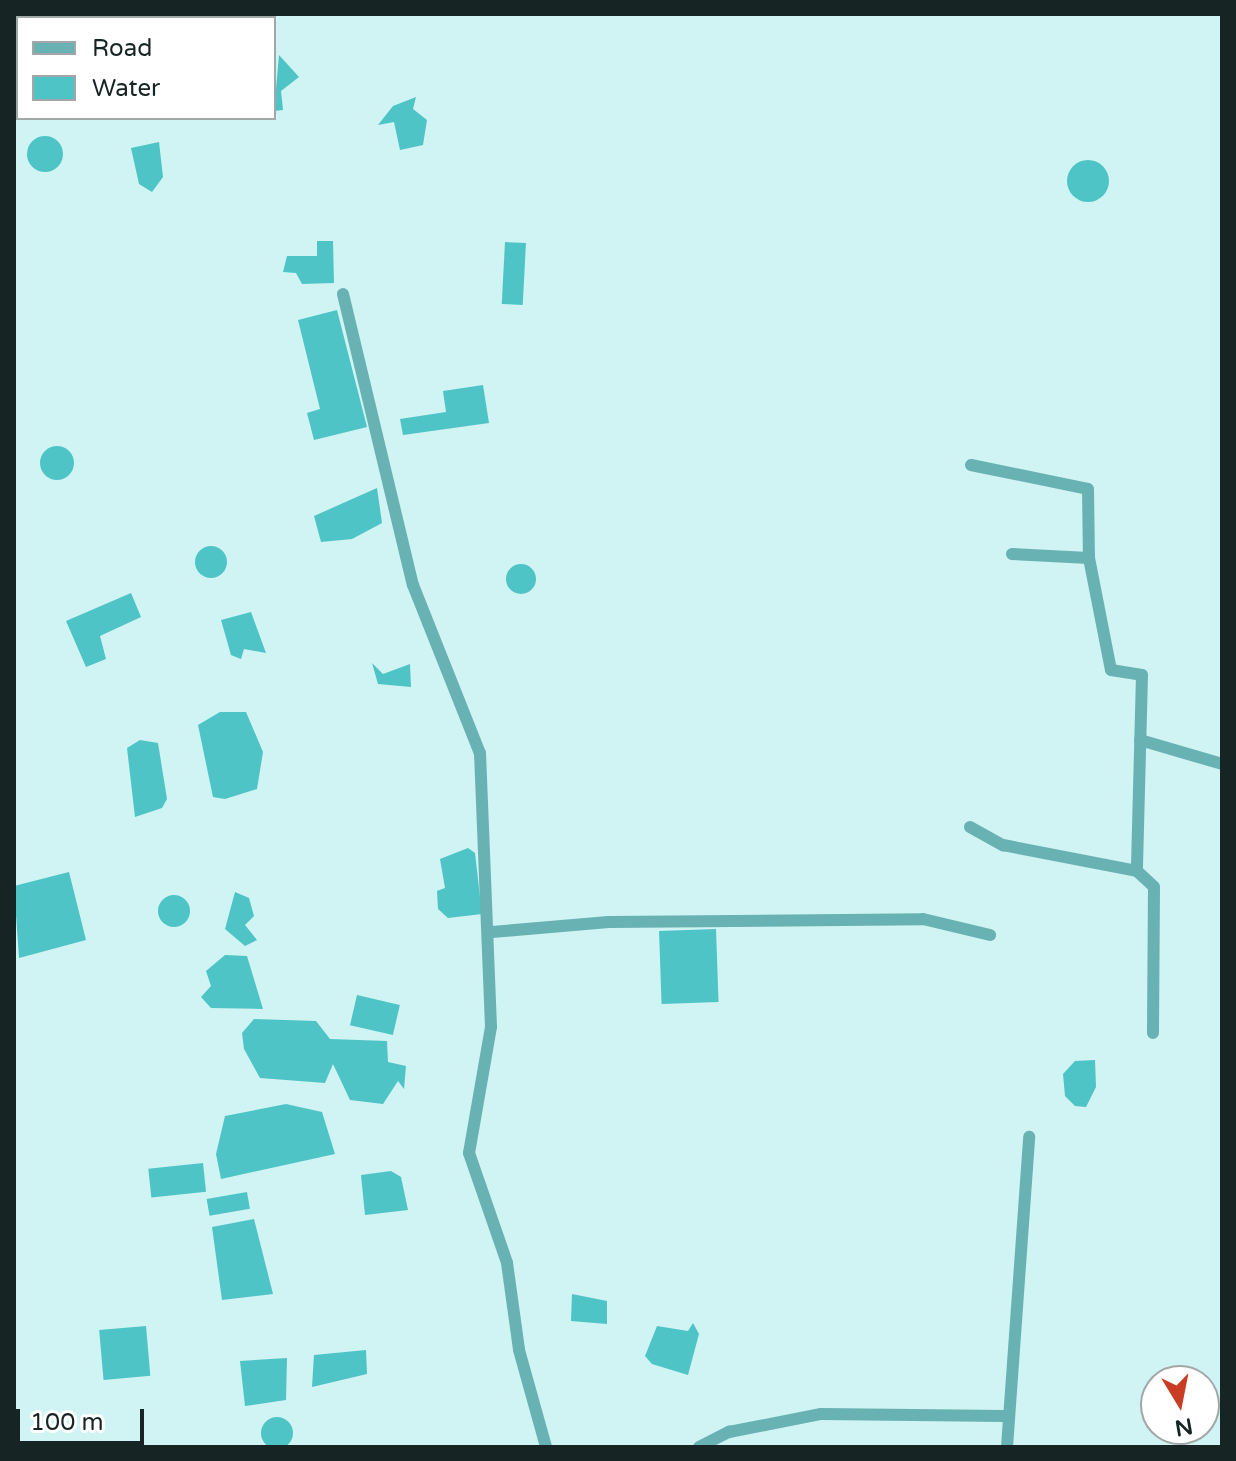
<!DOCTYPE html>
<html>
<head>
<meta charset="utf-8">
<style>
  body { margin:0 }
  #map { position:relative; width:1236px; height:1461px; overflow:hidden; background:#d0f3f3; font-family:"Varela Round",sans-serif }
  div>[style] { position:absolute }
  .water>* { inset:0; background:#4ec4c6; transform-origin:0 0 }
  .round { border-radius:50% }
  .minor>* { height:12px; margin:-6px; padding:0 6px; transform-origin:6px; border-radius:6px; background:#68b2b3 }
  span { translate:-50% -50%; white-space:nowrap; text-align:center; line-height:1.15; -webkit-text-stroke:8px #fff; paint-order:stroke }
  .frame { position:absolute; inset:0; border:16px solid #172424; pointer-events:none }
  .legend { position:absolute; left:16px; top:16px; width:260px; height:104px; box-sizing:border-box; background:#fff; border:2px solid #a2a7a7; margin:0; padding:10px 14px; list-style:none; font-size:24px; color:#172424 }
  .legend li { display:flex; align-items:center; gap:16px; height:40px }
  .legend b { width:40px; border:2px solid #a2a7a7 }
  .north { position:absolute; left:1140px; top:1365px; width:80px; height:80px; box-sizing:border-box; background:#fff; border:2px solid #a2a7a7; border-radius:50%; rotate:170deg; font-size:22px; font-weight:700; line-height:32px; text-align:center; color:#172424 }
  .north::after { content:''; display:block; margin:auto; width:28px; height:36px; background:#c93e23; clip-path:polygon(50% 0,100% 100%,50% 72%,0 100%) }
  .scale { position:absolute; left:16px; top:1409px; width:128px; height:36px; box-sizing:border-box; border:4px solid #172424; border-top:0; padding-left:10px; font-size:24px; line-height:28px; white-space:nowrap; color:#172424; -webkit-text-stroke:6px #fff; paint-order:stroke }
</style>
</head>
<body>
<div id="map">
  <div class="water">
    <div style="clip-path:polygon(279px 55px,299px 77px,281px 91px,283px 110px,274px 111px)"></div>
    <div style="clip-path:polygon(416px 97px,413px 109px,427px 120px,423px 145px,400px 150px,394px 122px,378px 125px,393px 106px)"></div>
    <div class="round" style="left:27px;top:136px;width:36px;height:36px"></div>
    <div style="clip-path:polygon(159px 142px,163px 177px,152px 192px,139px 184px,131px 148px)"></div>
    <div class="round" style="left:1067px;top:160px;width:42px;height:42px"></div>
    <div style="clip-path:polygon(317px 241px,333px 241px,334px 283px,302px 284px,296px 273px,283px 272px,287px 256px,317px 256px)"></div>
    <div style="left:505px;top:242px;width:21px;height:62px;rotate:3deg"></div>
    <div style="clip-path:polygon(337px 310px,367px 427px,314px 440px,307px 413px,320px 409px,298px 320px)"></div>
    <div style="clip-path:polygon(483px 385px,489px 423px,403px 435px,400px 419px,446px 412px,443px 391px)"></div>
    <div class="round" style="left:40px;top:446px;width:34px;height:34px"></div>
    <div style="clip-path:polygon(377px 488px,382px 523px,352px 539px,321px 542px,314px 516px)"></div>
    <div class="round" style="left:195px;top:546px;width:32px;height:32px"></div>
    <div class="round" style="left:506px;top:564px;width:30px;height:30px"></div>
    <div style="clip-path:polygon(131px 593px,141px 617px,100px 636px,106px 659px,86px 667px,66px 621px)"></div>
    <div style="clip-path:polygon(251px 612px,266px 653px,244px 649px,241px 659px,231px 655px,221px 620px)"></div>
    <div style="clip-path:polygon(372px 663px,383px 674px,410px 664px,411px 687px,378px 684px)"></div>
    <div style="clip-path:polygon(220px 712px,246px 712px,263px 752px,257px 789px,225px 799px,213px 797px,198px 725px)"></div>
    <div style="clip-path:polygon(140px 740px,158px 743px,167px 799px,162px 808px,135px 817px,127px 748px)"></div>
    <div style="clip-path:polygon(468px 848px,475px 853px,482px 914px,448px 918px,438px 909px,437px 891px,445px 888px,440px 859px)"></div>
    <div style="clip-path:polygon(69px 872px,86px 940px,19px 958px,14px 886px)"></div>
    <div style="clip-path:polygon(235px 892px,249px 898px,254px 916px,245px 925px,257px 940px,245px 946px,225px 929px)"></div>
    <div class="round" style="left:158px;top:895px;width:32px;height:32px"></div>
    <div style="left:716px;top:929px;width:73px;height:57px;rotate:88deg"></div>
    <div style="clip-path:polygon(225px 955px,247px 956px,263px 1009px,211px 1008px,201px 997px,211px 986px,206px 971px)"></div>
    <div style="left:357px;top:995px;width:44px;height:31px;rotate:13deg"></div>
    <div style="clip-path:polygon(254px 1019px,316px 1021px,330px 1039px,387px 1041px,388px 1062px,406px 1066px,404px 1089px,398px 1081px,383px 1104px,350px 1100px,333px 1064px,325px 1083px,260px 1078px,244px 1049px,242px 1033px)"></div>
    <div style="clip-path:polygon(1095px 1060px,1096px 1087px,1086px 1107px,1075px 1106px,1065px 1096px,1063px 1074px,1075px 1061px)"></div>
    <div style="clip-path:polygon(286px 1104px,322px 1112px,335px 1154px,221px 1179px,216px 1154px,225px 1116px)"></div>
    <div style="left:203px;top:1163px;width:29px;height:55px;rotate:84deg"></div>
    <div style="clip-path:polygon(391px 1171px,401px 1177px,408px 1210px,365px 1215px,361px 1175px)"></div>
    <div style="left:247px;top:1192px;width:17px;height:41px;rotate:80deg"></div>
    <div style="clip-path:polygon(254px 1219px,273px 1294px,222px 1300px,212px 1227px)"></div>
    <div style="clip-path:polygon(572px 1294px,607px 1301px,607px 1324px,571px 1321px)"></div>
    <div style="clip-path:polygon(693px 1323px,699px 1334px,688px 1375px,652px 1364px,645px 1356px,657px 1326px,688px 1331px)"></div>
    <div style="left:146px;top:1326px;width:50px;height:47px;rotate:85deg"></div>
    <div style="clip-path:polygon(366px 1350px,367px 1374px,312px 1387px,314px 1355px)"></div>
    <div style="clip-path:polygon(287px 1358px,286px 1400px,245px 1406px,240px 1361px)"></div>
    <div class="round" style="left:261px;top:1417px;width:32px;height:32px"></div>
  </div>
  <div class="minor">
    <div style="left:343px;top:294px;width:299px;rotate:76.5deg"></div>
    <div style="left:413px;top:585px;width:181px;rotate:68.3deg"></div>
    <div style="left:480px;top:753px;width:274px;rotate:87.7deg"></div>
    <div style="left:491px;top:1027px;width:128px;rotate:99.9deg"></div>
    <div style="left:469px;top:1153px;width:116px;rotate:70.9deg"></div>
    <div style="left:507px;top:1263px;width:88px;rotate:82.1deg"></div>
    <div style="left:519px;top:1350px;width:101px;rotate:74.4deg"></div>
    <div style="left:971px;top:465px;width:119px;rotate:11.6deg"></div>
    <div style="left:1088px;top:489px;width:69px;rotate:89.2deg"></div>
    <div style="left:1089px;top:558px;width:114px;rotate:78.9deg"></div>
    <div style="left:1111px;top:670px;width:31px;rotate:9deg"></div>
    <div style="left:1142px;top:675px;width:196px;rotate:91.5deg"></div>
    <div style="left:1012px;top:554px;width:77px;rotate:3deg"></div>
    <div style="left:1140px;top:740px;width:85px;rotate:16.3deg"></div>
    <div style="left:970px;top:827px;width:38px;rotate:29deg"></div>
    <div style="left:1003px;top:845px;width:136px;rotate:11deg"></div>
    <div style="left:1137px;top:871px;width:23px;rotate:43deg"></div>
    <div style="left:1154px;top:887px;width:146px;rotate:90.4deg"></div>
    <div style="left:492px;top:932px;width:117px;rotate:-4.9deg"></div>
    <div style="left:609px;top:922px;width:314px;rotate:-0.5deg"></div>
    <div style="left:923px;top:919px;width:69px;rotate:13.4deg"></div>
    <div style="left:699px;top:1447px;width:34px;rotate:-27deg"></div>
    <div style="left:729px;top:1432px;width:94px;rotate:-11.1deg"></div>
    <div style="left:821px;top:1414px;width:183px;rotate:0.6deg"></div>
    <div style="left:1007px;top:1447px;width:311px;rotate:-85.9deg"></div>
  </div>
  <div class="frame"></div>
  <ul class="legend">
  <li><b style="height:10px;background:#68b2b3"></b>Road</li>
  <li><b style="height:22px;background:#4ec4c6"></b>Water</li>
  </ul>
  <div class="north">N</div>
  <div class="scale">100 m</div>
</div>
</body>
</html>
